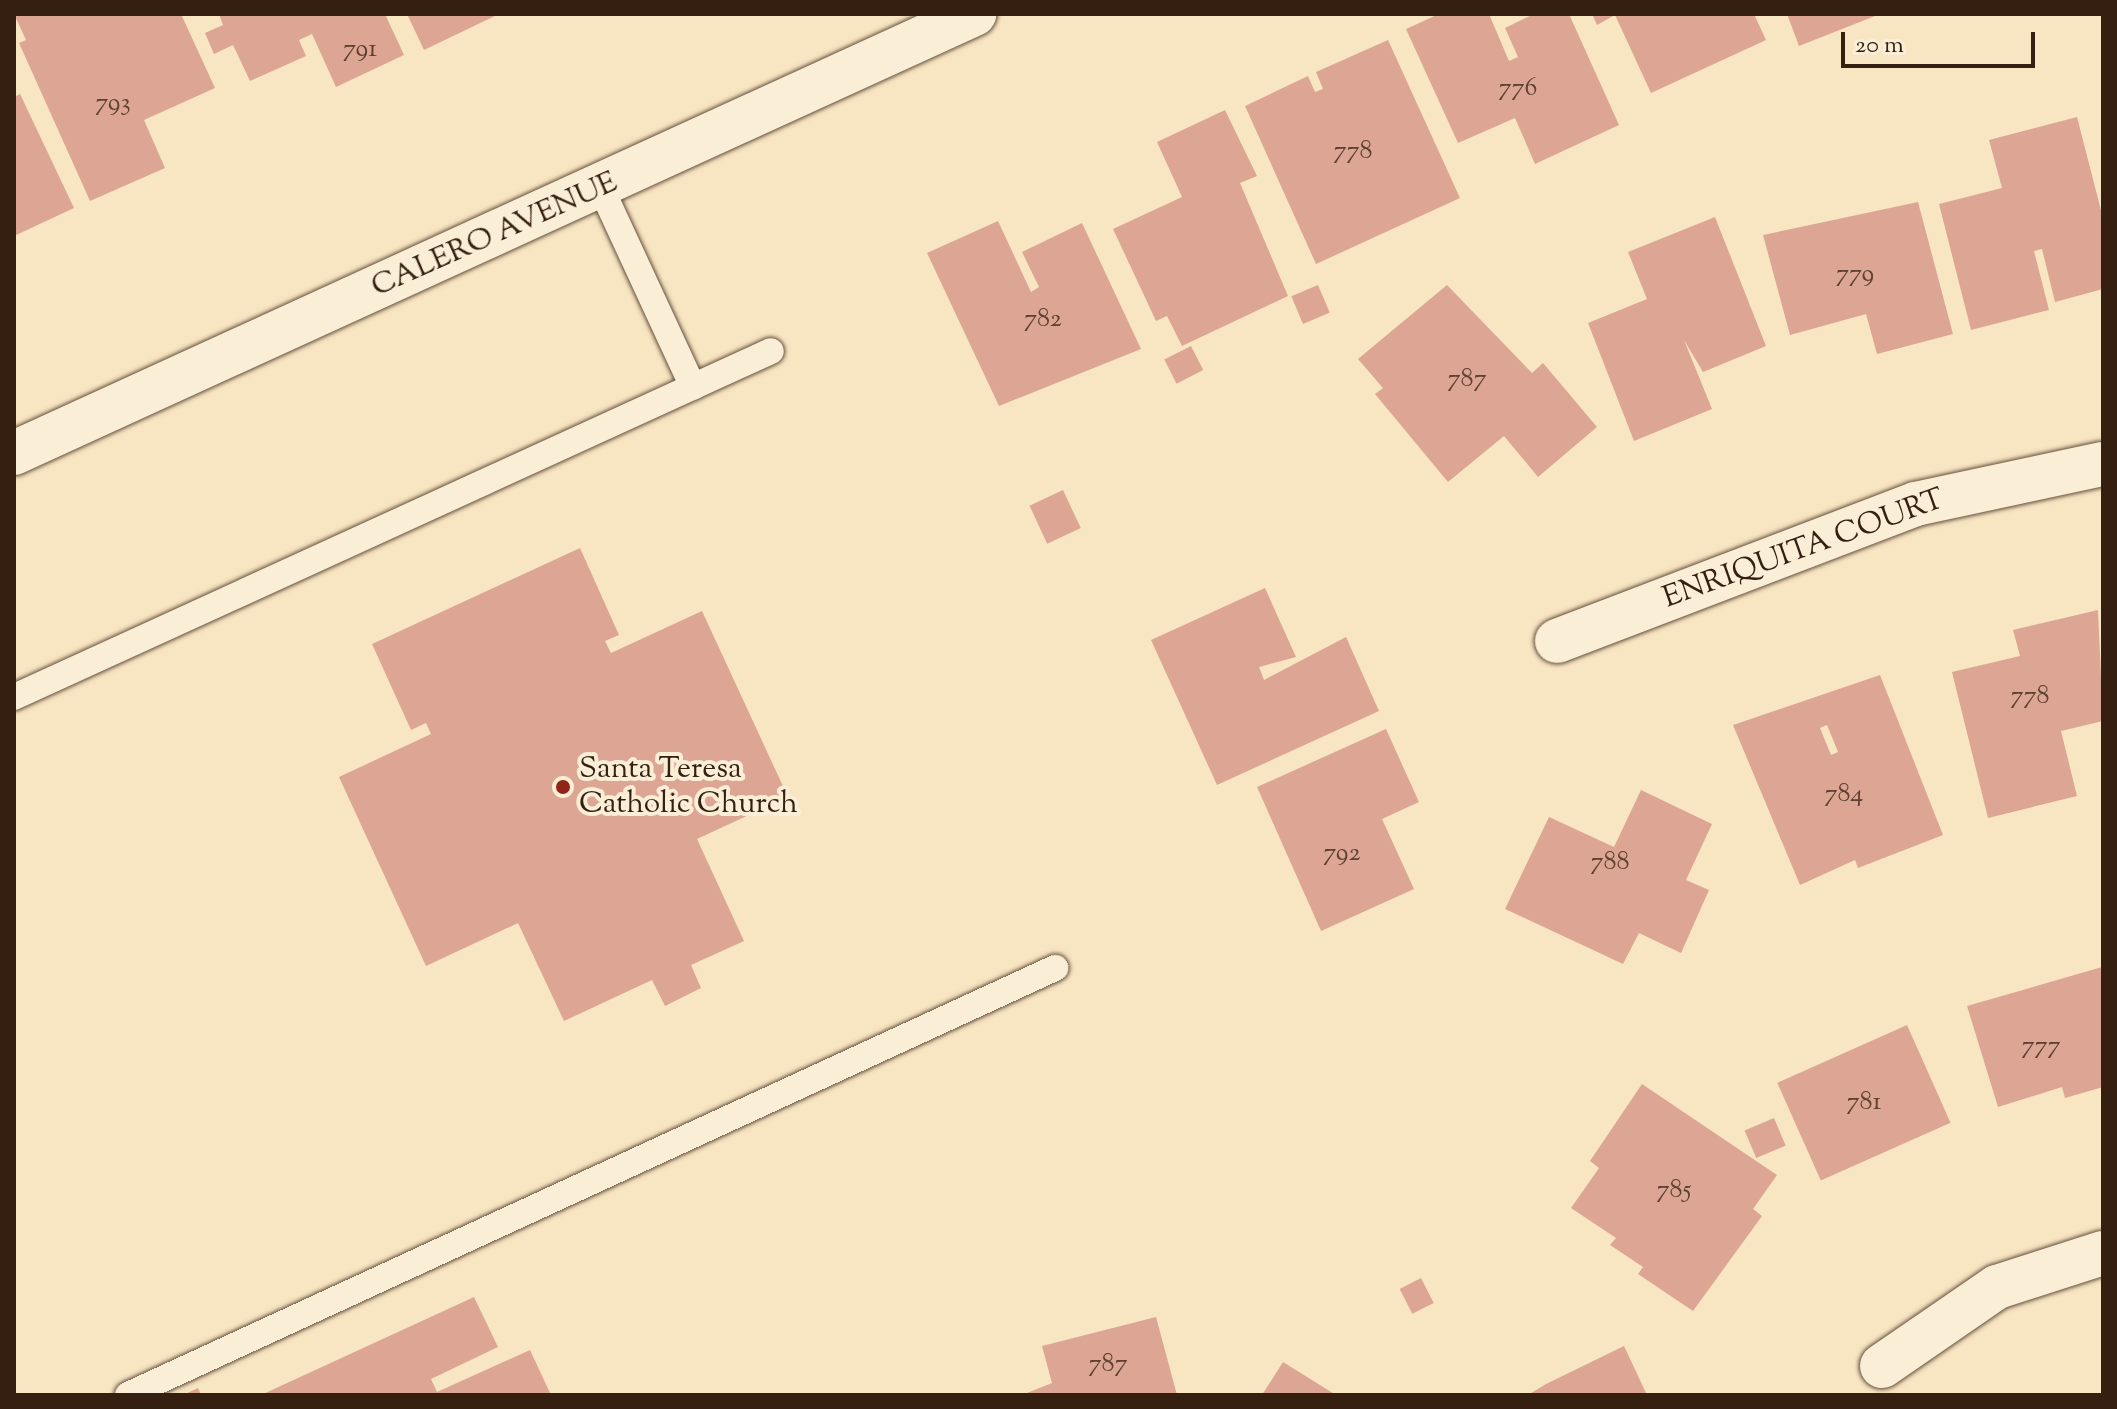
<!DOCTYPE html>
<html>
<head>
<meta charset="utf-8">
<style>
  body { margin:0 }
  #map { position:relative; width:2117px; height:1409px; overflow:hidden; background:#f8e5c2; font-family:"Sorts Mill Goudy",serif }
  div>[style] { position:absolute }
  .building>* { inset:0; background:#dda694; transform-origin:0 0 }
  .roads { filter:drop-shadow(0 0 2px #65503c) drop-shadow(0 0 2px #65503c) }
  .service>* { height:26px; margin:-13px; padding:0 13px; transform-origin:13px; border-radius:13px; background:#faeed7 }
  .minor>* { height:44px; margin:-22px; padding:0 22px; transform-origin:22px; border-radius:22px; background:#faeed7 }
  .tertiary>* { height:44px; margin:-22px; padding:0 22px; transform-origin:22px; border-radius:22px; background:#faeed7 }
  .dots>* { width:22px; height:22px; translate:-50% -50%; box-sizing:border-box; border:4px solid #faeed7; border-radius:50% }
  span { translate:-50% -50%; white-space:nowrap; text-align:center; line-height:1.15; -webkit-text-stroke:8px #faeed7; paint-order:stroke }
  .number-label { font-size:26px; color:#5e4131 }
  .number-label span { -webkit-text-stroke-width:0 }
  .street-label { font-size:30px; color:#341f10 }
  .poi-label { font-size:30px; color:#341f10 }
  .left { translate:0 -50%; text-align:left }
  .frame { position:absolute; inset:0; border:16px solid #341f10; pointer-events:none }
  .scale { position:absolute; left:1841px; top:32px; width:194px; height:36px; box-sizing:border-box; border:4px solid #341f10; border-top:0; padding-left:10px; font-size:24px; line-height:28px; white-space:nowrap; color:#341f10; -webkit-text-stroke:6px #faeed7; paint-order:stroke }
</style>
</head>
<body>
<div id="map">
  <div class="building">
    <div style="clip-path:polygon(14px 14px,181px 14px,215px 88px,144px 120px,165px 168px,90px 201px,19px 43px,26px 40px)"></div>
    <div style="clip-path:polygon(219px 14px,385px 14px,404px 55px,336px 87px,312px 34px,299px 40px,306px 56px,250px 81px,233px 45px,214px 54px,205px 33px,223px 25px)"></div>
    <div style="clip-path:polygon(407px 14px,499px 14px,424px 50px)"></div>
    <div style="clip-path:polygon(1439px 14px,1489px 14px,1509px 61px,1518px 57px,1505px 28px,1534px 14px,1569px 14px,1619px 125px,1535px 164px,1515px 118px,1458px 143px,1406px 29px)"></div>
    <div style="clip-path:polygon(1592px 14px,1754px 14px,1766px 40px,1651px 93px,1615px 15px,1597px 25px)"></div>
    <div style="clip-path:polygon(1787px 14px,1880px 14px,1799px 46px)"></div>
    <div style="clip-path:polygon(1388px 40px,1460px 198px,1316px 264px,1245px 106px,1308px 76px,1315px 92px,1323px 89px,1316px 72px)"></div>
    <div style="clip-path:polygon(20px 94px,74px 208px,14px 236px,14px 97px)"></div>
    <div style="clip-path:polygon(1225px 110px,1257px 176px,1240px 183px,1288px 296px,1182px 346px,1167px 316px,1156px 321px,1113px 229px,1182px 197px,1157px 142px)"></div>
    <div style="clip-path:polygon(2077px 117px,2103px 218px,2103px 289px,2055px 302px,2042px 249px,2034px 251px,2049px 310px,1971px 330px,1939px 204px,2002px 188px,1989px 140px)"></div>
    <div style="clip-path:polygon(1918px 202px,1953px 334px,1877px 354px,1866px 314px,1790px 335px,1763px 235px)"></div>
    <div style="clip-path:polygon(1715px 217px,1766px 346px,1703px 372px,1684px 340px,1712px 409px,1634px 441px,1588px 323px,1647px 299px,1628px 252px)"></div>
    <div style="clip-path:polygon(998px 221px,1031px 292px,1039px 287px,1022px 252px,1082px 223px,1141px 349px,999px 406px,927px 253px)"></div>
    <div style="left:1318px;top:285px;width:30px;height:29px;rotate:67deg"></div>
    <div style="clip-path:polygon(1447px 285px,1532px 373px,1543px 363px,1597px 427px,1538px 477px,1504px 436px,1448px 482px,1375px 394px,1383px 388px,1358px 359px)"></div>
    <div style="left:1191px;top:346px;width:27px;height:30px;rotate:63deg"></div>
    <div style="left:1063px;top:490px;width:42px;height:37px;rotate:65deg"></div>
    <div style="clip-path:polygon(580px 548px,619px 635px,605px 641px,611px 653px,702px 611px,788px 797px,697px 839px,744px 941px,691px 965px,701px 988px,665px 1006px,652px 980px,564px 1021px,518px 923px,426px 966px,339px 777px,431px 734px,426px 723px,411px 730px,372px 644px)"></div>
    <div style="clip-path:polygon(1265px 588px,1296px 657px,1259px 667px,1264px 680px,1346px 637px,1379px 711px,1217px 785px,1151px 640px)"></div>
    <div style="clip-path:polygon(2098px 610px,2103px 721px,2061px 731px,2077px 796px,1988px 818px,1952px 672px,2020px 656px,2013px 630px)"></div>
    <div style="clip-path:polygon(evenodd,1880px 675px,1943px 835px,1858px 868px,1855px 860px,1800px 885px,1733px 725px,1880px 675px,1827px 725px,1838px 752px,1831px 755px,1820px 728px,1827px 725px)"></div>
    <div style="clip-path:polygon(1386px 729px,1419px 802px,1382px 819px,1414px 889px,1321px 931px,1257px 787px)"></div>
    <div style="clip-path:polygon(1641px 790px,1712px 824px,1686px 880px,1709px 890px,1681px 953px,1639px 933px,1623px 964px,1505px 909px,1549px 817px,1614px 847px)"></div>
    <div style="clip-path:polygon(2102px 967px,2103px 1087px,2065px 1098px,2062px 1087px,1998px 1107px,1967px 1006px)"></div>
    <div style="left:1907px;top:1025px;width:107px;height:142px;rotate:66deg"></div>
    <div style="clip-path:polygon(1642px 1084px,1777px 1175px,1753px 1209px,1762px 1216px,1693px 1311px,1638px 1274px,1643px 1267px,1610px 1245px,1616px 1238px,1571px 1208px,1599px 1168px,1590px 1161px)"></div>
    <div style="left:1774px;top:1118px;width:30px;height:32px;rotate:67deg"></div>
    <div style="left:1421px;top:1278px;width:28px;height:24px;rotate:63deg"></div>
    <div style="clip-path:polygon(474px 1297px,498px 1347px,431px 1379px,437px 1392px,530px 1350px,551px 1395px,261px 1395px)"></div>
    <div style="clip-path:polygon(1156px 1317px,1177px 1395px,1022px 1395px,1052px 1383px,1042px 1346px)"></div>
    <div style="clip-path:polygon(1624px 1346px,1647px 1395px,1528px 1395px,1546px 1384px)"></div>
    <div style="clip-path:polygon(1283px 1362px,1336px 1395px,1262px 1395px)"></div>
    <div style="clip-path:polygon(198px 1388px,201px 1395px,183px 1395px)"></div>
  </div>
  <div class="roads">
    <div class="service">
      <div style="left:601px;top:188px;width:219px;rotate:65.2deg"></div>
      <div style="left:14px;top:697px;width:832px;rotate:-24.56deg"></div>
      <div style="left:128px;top:1395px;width:1021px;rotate:-24.73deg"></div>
    </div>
    <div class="minor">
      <div style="left:1557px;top:641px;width:384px;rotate:-20.9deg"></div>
      <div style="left:1916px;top:504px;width:191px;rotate:-12.1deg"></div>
      <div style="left:1882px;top:1366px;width:140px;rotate:-34.5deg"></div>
      <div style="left:1997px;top:1287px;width:111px;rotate:-17.8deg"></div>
    </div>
    <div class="tertiary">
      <div style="left:14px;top:453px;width:1056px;rotate:-24.57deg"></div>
    </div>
  </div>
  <div class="dots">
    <div style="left:563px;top:787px;background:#8f2418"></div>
  </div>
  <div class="number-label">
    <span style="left:360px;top:50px">791</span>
    <span style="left:1518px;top:89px">776</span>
    <span style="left:113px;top:104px">793</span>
    <span style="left:1353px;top:152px">778</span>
    <span style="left:1855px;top:275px">779</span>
    <span style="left:1043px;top:320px">782</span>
    <span style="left:1467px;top:380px">787</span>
    <span style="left:2030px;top:697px">778</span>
    <span style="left:1844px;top:795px">784</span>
    <span style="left:1342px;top:854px">792</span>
    <span style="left:1610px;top:863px">788</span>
    <span style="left:2041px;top:1047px">777</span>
    <span style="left:1864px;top:1103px">781</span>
    <span style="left:1674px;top:1191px">785</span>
    <span style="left:1108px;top:1365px">787</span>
  </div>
  <div class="street-label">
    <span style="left:495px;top:236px;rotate:-24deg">CALERO AVENUE</span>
    <span style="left:1804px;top:550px;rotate:-20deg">ENRIQUITA COURT</span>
  </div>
  <div class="poi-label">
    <span class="left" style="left:579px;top:787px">Santa Teresa<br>Catholic Church</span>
  </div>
  <div class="frame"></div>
  <div class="scale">20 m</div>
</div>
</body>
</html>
